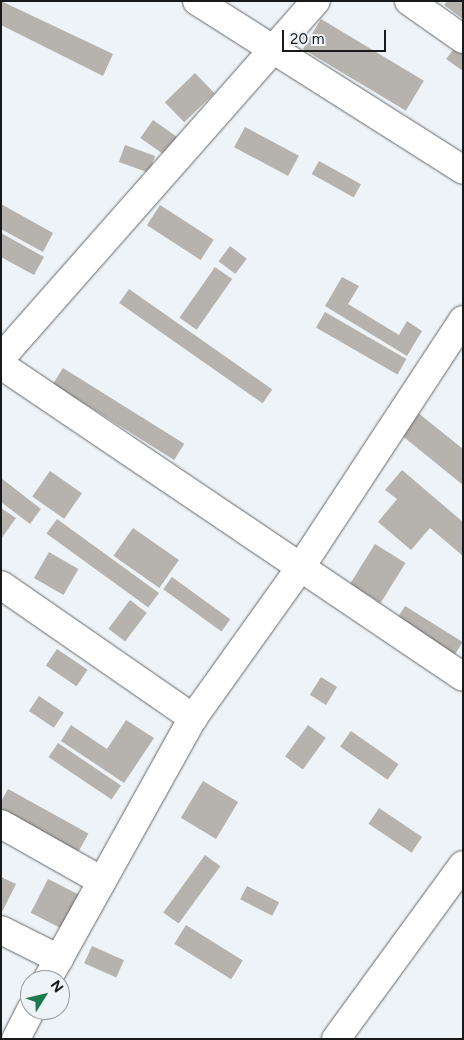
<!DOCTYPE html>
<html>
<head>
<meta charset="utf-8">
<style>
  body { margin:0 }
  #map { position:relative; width:464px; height:1040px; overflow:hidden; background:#eef3f7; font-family:Figtree,sans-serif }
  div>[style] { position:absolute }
  .building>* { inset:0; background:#b6b2ae; transform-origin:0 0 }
  .roads { filter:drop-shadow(0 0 1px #63676b) drop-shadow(0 0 1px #63676b) }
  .minor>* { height:28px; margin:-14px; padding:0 14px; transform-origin:14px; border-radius:14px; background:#fff }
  span { translate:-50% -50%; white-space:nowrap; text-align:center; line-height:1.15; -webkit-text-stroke:5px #eef3f7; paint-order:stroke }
  .frame { position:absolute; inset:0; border:2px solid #17191a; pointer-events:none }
  .north { position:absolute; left:20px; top:970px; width:50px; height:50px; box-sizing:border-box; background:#eef3f7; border:1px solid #989c9f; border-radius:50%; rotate:54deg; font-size:14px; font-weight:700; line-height:20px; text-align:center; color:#17191a }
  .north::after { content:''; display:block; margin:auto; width:18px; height:22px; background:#1e794e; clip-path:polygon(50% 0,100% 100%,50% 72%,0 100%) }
  .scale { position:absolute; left:282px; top:30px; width:104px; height:22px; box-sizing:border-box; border:2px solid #17191a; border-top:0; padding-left:6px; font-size:15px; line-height:18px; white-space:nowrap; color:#17191a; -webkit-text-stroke:4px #eef3f7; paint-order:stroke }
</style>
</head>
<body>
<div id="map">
  <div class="building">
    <div style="clip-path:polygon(1px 1px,113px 54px,103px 76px,1px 25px)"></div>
    <div style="clip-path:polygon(447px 1px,463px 1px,463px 19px,444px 5px)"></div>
    <div style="left:321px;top:19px;width:120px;height:35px;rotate:31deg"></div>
    <div style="clip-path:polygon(457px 45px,463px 49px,463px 71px,446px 59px)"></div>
    <div style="left:195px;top:73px;width:28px;height:42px;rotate:46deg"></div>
    <div style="left:153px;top:120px;width:29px;height:22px;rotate:35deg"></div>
    <div style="left:245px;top:127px;width:61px;height:23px;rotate:28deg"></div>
    <div style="left:125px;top:145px;width:32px;height:18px;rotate:20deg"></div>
    <div style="left:319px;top:161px;width:48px;height:15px;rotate:29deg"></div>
    <div style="clip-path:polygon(1px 204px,53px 233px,43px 252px,1px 229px)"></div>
    <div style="left:160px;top:205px;width:64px;height:24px;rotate:33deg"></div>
    <div style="clip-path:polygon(1px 233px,44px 257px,34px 275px,1px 257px)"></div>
    <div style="left:230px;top:246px;width:21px;height:19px;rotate:37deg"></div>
    <div style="left:215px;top:267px;width:21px;height:62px;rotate:35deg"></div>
    <div style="clip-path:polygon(342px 277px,359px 286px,348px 304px,399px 335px,407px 321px,422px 331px,407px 356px,325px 306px)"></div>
    <div style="left:129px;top:289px;width:175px;height:17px;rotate:35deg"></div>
    <div style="left:325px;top:312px;width:94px;height:18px;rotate:30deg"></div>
    <div style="left:63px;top:368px;width:143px;height:19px;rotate:32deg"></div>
    <div style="clip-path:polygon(412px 408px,463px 449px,463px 485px,395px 430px)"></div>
    <div style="clip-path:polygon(402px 470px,463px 522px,463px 556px,430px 528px,411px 550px,378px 522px,397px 499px,385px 490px)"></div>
    <div style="left:50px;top:471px;width:39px;height:31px;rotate:35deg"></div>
    <div style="clip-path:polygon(1px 478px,41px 509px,30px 524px,1px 502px)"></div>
    <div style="clip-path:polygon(1px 508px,16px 518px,1px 539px)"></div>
    <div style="left:57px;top:519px;width:126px;height:18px;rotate:36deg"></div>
    <div style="left:133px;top:528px;width:56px;height:34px;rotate:35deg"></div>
    <div style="left:375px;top:544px;width:36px;height:47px;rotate:32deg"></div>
    <div style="left:49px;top:552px;width:34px;height:30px;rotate:30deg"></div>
    <div style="left:172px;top:577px;width:72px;height:15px;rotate:36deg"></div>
    <div style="left:130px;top:600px;width:21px;height:36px;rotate:37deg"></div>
    <div style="left:405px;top:606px;width:68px;height:19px;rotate:32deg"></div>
    <div style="left:57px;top:649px;width:37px;height:20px;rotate:34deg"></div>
    <div style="left:321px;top:677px;width:19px;height:21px;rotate:32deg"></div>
    <div style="left:39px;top:696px;width:30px;height:18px;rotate:34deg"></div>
    <div style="clip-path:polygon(126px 720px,154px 738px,124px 783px,61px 741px,71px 725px,107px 749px)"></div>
    <div style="left:308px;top:725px;width:22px;height:39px;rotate:36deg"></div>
    <div style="left:351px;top:731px;width:58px;height:19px;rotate:35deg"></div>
    <div style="left:58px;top:743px;width:76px;height:17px;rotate:34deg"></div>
    <div style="left:203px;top:781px;width:41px;height:43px;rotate:31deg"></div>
    <div style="left:8px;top:789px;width:92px;height:24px;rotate:29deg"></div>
    <div style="left:379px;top:808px;width:52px;height:19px;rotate:34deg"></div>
    <div style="left:205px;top:855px;width:19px;height:71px;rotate:36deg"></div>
    <div style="clip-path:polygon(1px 877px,16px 884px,1px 914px)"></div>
    <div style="left:48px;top:879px;width:36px;height:38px;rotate:27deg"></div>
    <div style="left:247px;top:886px;width:36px;height:15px;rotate:27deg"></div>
    <div style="left:186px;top:925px;width:67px;height:22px;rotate:32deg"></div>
    <div style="left:92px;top:946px;width:35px;height:19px;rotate:24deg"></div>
  </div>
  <div class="roads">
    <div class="minor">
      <div style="left:197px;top:1px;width:315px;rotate:32.4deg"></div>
      <div style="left:409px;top:1px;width:66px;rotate:35.1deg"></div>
      <div style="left:1px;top:358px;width:476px;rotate:-48.6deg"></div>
      <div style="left:1px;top:365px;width:557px;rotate:34.03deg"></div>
      <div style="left:1px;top:585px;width:234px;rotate:34.7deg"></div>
      <div style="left:1px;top:824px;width:116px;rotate:29.4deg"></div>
      <div style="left:1px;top:930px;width:65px;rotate:26.6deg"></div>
      <div style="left:47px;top:980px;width:300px;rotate:-60.9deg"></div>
      <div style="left:193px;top:718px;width:188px;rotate:-54.5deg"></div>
      <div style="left:302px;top:565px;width:293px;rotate:-56.7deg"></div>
      <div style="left:16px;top:1039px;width:33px;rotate:-63deg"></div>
      <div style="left:336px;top:1039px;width:215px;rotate:-53.9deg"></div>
    </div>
  </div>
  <div class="frame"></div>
  <div class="north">N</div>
  <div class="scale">20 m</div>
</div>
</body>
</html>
